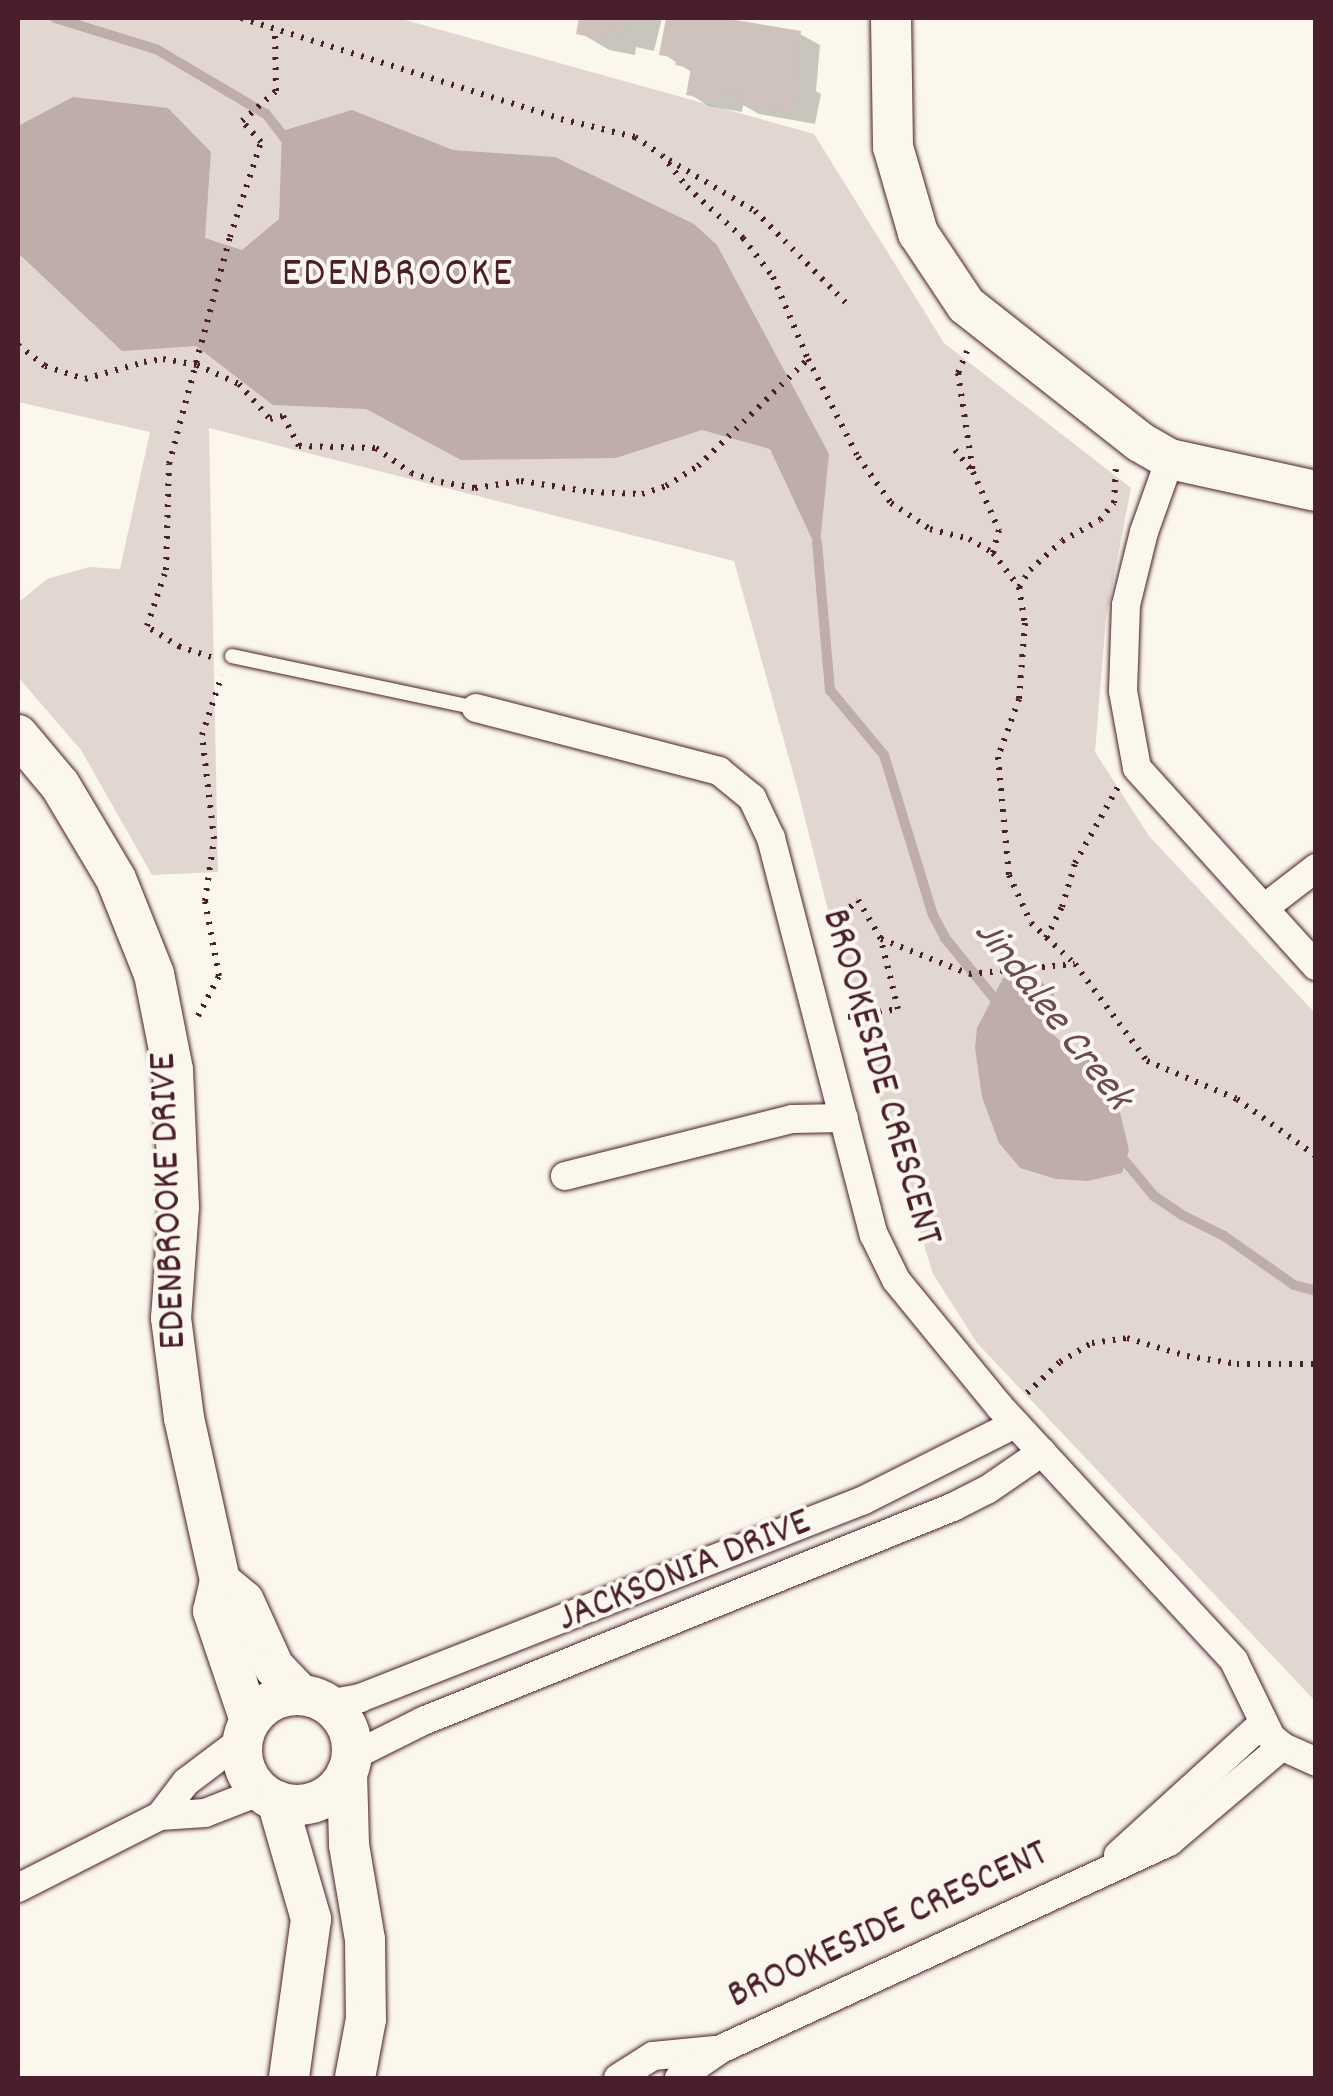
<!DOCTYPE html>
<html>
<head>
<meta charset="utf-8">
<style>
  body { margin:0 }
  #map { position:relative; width:1333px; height:2096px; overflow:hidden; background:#fbf7ec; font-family:Dekko,sans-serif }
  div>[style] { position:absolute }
  .green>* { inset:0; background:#e2d7d0 }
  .water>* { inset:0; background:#bfadaa }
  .shadow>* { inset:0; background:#0003 }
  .stream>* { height:10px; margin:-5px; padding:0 5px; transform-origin:5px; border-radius:5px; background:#bfadaa }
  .building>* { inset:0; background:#cfc2bc }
  .path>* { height:6px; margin-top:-3px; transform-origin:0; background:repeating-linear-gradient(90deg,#4a1f2b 0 2.5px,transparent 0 10.5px) }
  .roads { filter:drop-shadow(0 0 2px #4a1f2b) drop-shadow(0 0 2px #4a1f2b) }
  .lane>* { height:14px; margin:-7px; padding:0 7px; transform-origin:7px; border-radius:7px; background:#fbf7ec }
  .street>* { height:28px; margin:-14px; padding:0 14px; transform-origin:14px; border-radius:14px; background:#fbf7ec }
  .secondary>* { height:40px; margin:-20px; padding:0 20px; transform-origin:20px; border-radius:20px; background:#fbf7ec }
  .secondary>.ring { margin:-20px; padding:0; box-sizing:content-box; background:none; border:40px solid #fbf7ec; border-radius:50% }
  span { translate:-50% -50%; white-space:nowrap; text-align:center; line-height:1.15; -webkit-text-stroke:8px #fbf7ec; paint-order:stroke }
  .street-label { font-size:40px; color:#4a1f2b }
  .neighbourhood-label { font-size:42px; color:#4a1f2b; letter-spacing:2.5px }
  .water-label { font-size:42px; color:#6d4a51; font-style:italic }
  .frame { position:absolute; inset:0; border:20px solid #4a1f2b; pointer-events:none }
</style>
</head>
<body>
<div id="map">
  <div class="green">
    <div style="clip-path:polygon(18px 18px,398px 18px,814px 134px,944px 343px,1131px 488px,1106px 618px,1095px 752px,1149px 836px,1315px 1013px,1315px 1701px,977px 1343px,933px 1274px,856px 1021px,798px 791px,734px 561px,209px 428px,218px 872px,152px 875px,81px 750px,18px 677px,18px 603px,47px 579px,89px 567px,120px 569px,150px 432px,18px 402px)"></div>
  </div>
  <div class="water">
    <div style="clip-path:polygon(73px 97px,168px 108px,211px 152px,205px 238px,242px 250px,279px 219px,282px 131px,352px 110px,453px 150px,555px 157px,694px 224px,717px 245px,829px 454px,819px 554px,770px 449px,702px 430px,616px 458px,461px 460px,366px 409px,273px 405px,196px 346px,122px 351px,18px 253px,18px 126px)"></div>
    <div style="clip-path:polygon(1003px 978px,1039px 979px,1054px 994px,1045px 1027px,1068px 1048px,1100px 1064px,1115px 1091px,1129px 1150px,1122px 1173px,1088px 1181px,1056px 1179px,1020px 1168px,999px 1143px,982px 1097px,975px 1048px,977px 1028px)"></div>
  </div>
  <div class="shadow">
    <div style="clip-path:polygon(582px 18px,662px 18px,654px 51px,636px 47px,635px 55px,609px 50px,579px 32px)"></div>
    <div style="clip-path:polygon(668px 18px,709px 18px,800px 34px,820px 45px,816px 91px,821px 94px,815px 124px,759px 114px,743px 105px,742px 112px,709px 106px,689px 94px,693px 73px,662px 53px)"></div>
  </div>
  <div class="stream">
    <div style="left:55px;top:18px;width:106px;rotate:17.1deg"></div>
    <div style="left:156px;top:49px;width:128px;rotate:30.6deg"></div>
    <div style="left:266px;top:114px;width:36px;rotate:52deg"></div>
    <div style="left:817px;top:542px;width:149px;rotate:85deg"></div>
    <div style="left:830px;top:690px;width:85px;rotate:50.3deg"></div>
    <div style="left:884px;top:755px;width:167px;rotate:73deg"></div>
    <div style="left:933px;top:915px;width:26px;rotate:62deg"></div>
    <div style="left:945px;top:938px;width:90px;rotate:50.8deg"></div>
    <div style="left:1119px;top:1154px;width:55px;rotate:50.2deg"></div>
    <div style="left:1154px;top:1196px;width:34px;rotate:34deg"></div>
    <div style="left:1182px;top:1215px;width:47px;rotate:26.6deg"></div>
    <div style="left:1224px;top:1236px;width:85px;rotate:35deg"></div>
    <div style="left:1294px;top:1285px;width:23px;rotate:15deg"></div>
  </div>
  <div class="building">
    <div style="clip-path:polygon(579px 18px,628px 18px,624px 35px,606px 31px,604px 40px,576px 34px)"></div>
    <div style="clip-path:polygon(666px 18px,723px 18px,801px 31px,796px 79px,801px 80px,795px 114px,737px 104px,738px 95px,724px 92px,722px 102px,686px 95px,691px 68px,675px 65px,677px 58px,659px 55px)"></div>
  </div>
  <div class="path">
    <div style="left:241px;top:18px;width:336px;rotate:17.5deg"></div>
    <div style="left:561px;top:119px;width:76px;rotate:13.7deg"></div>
    <div style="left:635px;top:137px;width:32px;rotate:34deg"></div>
    <div style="left:662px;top:155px;width:41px;rotate:52deg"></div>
    <div style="left:687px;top:187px;width:76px;rotate:42.3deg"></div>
    <div style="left:743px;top:238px;width:49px;rotate:52.4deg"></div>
    <div style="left:773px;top:277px;width:89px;rotate:66.9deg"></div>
    <div style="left:808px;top:359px;width:110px;rotate:63deg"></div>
    <div style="left:858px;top:457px;width:57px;rotate:54.3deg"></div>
    <div style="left:891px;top:503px;width:47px;rotate:33.7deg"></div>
    <div style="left:930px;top:529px;width:40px;rotate:14.4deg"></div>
    <div style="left:969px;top:539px;width:28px;rotate:30deg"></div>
    <div style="left:993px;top:553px;width:43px;rotate:52.6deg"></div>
    <div style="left:1019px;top:587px;width:36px;rotate:81deg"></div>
    <div style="left:1025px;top:623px;width:76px;rotate:94.5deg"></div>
    <div style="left:1019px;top:699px;width:62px;rotate:109.9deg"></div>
    <div style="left:998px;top:757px;width:119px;rotate:84.7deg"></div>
    <div style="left:1009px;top:875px;width:53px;rotate:65.4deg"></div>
    <div style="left:1031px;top:923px;width:60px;rotate:43deg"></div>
    <div style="left:1075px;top:964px;width:121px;rotate:53.4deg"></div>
    <div style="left:1147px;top:1061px;width:98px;rotate:22.9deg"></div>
    <div style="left:1237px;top:1099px;width:97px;rotate:35.8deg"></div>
    <div style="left:669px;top:160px;width:100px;rotate:30.7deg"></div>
    <div style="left:755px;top:211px;width:132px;rotate:45.3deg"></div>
    <div style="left:18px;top:345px;width:34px;rotate:38deg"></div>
    <div style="left:45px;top:366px;width:42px;rotate:18deg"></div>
    <div style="left:85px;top:379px;width:61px;rotate:-16.1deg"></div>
    <div style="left:144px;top:362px;width:19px;rotate:-9deg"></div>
    <div style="left:163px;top:359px;width:35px;rotate:10deg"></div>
    <div style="left:197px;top:365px;width:46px;rotate:24.3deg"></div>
    <div style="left:239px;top:384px;width:47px;rotate:48.5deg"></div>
    <div style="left:270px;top:419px;width:13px;rotate:-13deg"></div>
    <div style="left:283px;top:416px;width:34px;rotate:62deg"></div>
    <div style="left:299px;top:446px;width:77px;rotate:1.5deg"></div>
    <div style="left:376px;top:448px;width:43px;rotate:35.5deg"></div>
    <div style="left:411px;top:473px;width:31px;rotate:17deg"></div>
    <div style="left:441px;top:482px;width:35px;rotate:10deg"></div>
    <div style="left:475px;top:488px;width:47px;rotate:-8.7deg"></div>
    <div style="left:521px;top:481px;width:71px;rotate:8.9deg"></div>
    <div style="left:591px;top:492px;width:51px;rotate:2.2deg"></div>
    <div style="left:642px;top:494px;width:25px;rotate:-18deg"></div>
    <div style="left:666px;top:486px;width:38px;rotate:-32deg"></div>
    <div style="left:698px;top:466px;width:153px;rotate:-44.2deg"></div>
    <div style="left:967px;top:351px;width:24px;rotate:112deg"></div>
    <div style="left:958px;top:373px;width:100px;rotate:81.4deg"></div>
    <div style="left:955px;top:450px;width:28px;rotate:51deg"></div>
    <div style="left:973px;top:472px;width:64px;rotate:65.9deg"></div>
    <div style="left:999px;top:530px;width:24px;rotate:105deg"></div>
    <div style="left:1019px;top:587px;width:20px;rotate:-57deg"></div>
    <div style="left:1030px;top:570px;width:43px;rotate:-42.2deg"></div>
    <div style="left:1062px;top:541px;width:43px;rotate:-28.9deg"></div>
    <div style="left:1100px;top:520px;width:22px;rotate:-51deg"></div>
    <div style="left:1114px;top:503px;width:34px;rotate:-87deg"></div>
    <div style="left:211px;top:657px;width:33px;rotate:-162deg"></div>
    <div style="left:180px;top:647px;width:39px;rotate:-148deg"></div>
    <div style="left:147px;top:626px;width:59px;rotate:-71.3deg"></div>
    <div style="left:166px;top:570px;width:106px;rotate:-88.4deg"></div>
    <div style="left:169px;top:464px;width:235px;rotate:-75deg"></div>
    <div style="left:230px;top:237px;width:100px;rotate:-71.9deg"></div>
    <div style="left:261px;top:142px;width:28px;rotate:-132deg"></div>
    <div style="left:242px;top:121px;width:45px;rotate:-41.4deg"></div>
    <div style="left:276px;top:91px;width:60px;rotate:-91deg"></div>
    <div style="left:842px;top:914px;width:21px;rotate:-41deg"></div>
    <div style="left:858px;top:900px;width:45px;rotate:59.5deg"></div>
    <div style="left:881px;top:939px;width:95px;rotate:21.7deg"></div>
    <div style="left:969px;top:974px;width:106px;rotate:-5.4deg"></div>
    <div style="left:1046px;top:938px;width:35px;rotate:-63deg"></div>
    <div style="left:1062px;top:907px;width:46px;rotate:-73.5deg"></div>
    <div style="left:1075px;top:863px;width:87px;rotate:-60.5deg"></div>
    <div style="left:198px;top:1016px;width:45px;rotate:-62.3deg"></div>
    <div style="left:219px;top:976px;width:76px;rotate:-100.6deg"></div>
    <div style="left:205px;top:901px;width:63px;rotate:-81.7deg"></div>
    <div style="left:214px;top:839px;width:105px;rotate:-96.6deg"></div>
    <div style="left:202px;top:735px;width:63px;rotate:-71.6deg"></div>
    <div style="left:848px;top:1017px;width:51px;rotate:-9.1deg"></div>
    <div style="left:898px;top:1009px;width:71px;rotate:-103.8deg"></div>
    <div style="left:1027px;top:1393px;width:45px;rotate:-43.2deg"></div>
    <div style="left:1060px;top:1362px;width:37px;rotate:-31deg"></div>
    <div style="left:1092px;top:1343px;width:35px;rotate:-8deg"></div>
    <div style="left:1127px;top:1338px;width:63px;rotate:16.7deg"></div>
    <div style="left:1187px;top:1356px;width:51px;rotate:9.1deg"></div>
    <div style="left:1237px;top:1364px;width:79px"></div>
  </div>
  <div class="roads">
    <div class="lane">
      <div style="left:232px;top:656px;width:249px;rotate:12deg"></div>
    </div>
    <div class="street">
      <div style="left:1170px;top:459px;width:77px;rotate:109.6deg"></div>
      <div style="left:1144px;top:532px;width:75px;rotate:103.9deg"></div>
      <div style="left:1126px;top:605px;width:86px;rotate:92deg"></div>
      <div style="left:1123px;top:691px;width:78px;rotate:79.7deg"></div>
      <div style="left:1137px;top:768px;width:267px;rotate:47.9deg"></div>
      <div style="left:476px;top:708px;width:251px;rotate:14.5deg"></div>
      <div style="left:719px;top:771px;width:43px;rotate:39.3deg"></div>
      <div style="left:752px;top:798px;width:44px;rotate:64.6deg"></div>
      <div style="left:771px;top:838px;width:410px;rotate:75.5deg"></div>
      <div style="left:874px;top:1235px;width:50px;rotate:63.9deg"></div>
      <div style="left:896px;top:1280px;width:164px;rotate:50.7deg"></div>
      <div style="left:1000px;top:1407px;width:345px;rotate:47.3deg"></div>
      <div style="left:1234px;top:1661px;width:85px;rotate:64deg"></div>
      <div style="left:1271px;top:1737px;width:16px;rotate:40deg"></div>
      <div style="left:1283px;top:1747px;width:36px;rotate:24deg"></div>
      <div style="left:1264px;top:908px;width:66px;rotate:-37.6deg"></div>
      <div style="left:565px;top:1176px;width:234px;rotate:-14.1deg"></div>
      <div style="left:792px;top:1119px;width:52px;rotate:-1.1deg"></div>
      <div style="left:327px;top:1704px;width:34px;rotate:-10deg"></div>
      <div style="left:360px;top:1698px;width:541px;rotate:-21.45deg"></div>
      <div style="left:864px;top:1500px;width:169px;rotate:-26.7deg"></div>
      <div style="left:351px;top:1757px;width:80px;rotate:-26.6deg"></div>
      <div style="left:423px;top:1721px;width:572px;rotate:-21.99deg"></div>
      <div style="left:953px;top:1507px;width:38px;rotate:-27deg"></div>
      <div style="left:987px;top:1490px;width:67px;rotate:-34.6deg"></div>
      <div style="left:160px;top:1816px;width:43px;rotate:-52.6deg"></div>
      <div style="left:186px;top:1782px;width:71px;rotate:-37deg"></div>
      <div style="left:1118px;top:1855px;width:195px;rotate:-42.3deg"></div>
      <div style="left:18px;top:1888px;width:159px;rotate:-26.9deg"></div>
      <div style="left:160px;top:1816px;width:45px;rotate:-3.8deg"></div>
      <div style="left:205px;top:1813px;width:60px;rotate:-21.4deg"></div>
      <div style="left:618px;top:2078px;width:41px;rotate:-32.2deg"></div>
      <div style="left:653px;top:2056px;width:62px;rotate:-5.5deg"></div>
      <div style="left:679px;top:2078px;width:51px;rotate:-34.6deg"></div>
      <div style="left:721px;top:2049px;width:494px;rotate:-24.8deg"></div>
      <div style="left:1169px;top:1842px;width:148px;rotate:-40.3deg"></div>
    </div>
    <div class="secondary">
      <div style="left:891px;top:18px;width:129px;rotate:89.1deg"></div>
      <div style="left:893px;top:147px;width:90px;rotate:73.8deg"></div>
      <div style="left:918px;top:233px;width:87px;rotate:56.3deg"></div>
      <div style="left:966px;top:305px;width:221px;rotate:38.2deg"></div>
      <div style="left:1140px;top:442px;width:34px;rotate:30deg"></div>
      <div style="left:1170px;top:459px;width:149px;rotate:12.4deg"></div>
      <div style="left:18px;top:735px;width:65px;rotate:50deg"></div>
      <div style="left:60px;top:785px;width:109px;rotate:59.2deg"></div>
      <div style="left:116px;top:879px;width:102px;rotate:68.2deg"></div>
      <div style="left:154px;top:974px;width:98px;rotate:78.8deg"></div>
      <div style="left:173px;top:1070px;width:137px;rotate:87.5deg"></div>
      <div style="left:179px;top:1207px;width:111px;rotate:94.1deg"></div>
      <div style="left:171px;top:1318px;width:101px;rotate:82.6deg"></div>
      <div style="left:184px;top:1418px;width:167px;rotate:77.5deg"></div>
      <div style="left:220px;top:1581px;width:31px;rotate:103deg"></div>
      <div style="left:213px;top:1611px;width:116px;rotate:71.4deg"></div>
      <div style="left:220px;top:1581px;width:31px;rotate:40deg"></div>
      <div style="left:244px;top:1601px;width:72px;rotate:65.6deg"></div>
      <div style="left:274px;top:1667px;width:39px;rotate:46deg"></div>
      <div class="ring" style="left:242px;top:1695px;width:70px;height:70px"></div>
      <div style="left:347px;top:1772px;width:73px;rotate:88.4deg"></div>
      <div style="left:349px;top:1845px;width:96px;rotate:80.4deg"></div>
      <div style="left:365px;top:1940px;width:79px;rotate:89.3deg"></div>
      <div style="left:366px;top:2019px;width:60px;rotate:100.6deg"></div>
      <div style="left:277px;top:1801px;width:123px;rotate:73.9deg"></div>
      <div style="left:311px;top:1919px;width:161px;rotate:97.9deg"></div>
    </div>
  </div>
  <div class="street-label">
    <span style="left:879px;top:1078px;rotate:74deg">BROOKESIDE CRESCENT</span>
    <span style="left:171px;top:1201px;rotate:-92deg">EDENBROOKE DRIVE</span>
    <span style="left:685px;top:1573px;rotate:-22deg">JACKSONIA DRIVE</span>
    <span style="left:889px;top:1927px;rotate:-25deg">BROOKESIDE CRESCENT</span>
  </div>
  <div class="neighbourhood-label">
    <span style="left:398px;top:276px">EDENBROOKE</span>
  </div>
  <div class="water-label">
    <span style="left:1051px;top:1016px;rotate:52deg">Jindalee Creek</span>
  </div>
  <div class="frame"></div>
</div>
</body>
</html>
